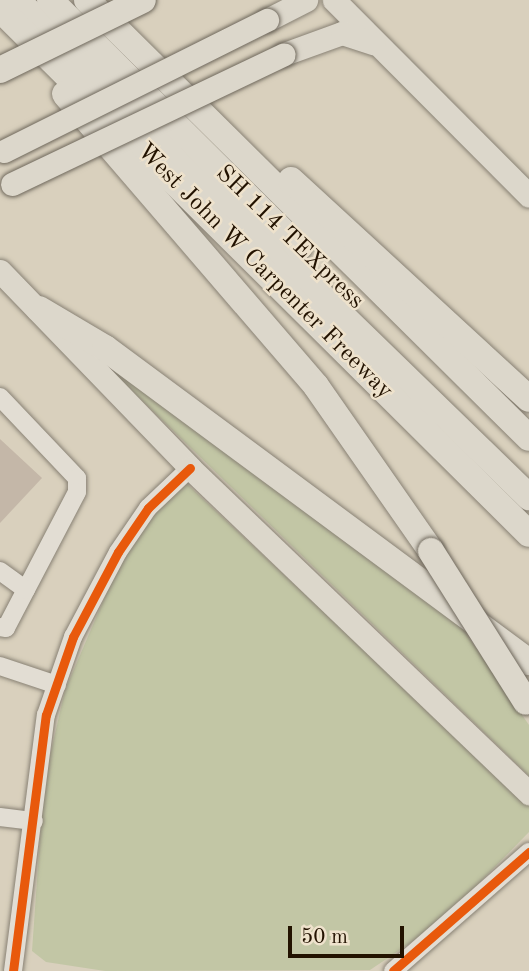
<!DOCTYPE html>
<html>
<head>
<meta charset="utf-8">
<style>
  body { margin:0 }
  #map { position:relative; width:529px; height:971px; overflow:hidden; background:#d9d0bd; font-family:"Old Standard TT",serif }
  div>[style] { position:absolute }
  .green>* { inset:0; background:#c2c6a5 }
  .building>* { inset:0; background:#c4b7a8 }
  .roads { filter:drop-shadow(0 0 2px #888174) drop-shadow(0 0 2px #888174) }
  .minor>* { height:18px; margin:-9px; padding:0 9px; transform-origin:9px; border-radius:9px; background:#e2ddd3 }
  .major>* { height:23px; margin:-11.5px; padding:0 11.5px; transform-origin:11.5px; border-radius:11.5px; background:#dcd7cb }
  .highway>* { height:26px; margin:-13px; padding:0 13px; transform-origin:13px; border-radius:13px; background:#dcd7cb }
  .bridges { filter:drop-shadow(0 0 2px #6e675b) drop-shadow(0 0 2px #6e675b) }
  .major-bridge>* { height:23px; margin:-11.5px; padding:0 11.5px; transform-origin:11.5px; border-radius:11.5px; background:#dcd7cb }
  .highway-bridge>* { height:26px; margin:-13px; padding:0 13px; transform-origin:13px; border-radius:13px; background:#dcd7cb }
  .cycleway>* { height:9px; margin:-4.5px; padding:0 4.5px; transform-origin:4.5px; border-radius:4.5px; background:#e8590c }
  span { translate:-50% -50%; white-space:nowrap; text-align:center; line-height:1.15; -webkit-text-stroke:5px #eee2cc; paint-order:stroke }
  .street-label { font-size:24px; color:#221200 }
  .scale { position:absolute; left:288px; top:926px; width:116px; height:32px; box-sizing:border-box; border:4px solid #221200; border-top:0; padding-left:9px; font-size:21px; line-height:24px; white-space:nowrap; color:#221200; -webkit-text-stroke:5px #eee2cc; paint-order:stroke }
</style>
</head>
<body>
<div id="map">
  <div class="green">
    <div style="clip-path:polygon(96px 356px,458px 622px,529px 725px,529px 776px)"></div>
    <div style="clip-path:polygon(187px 484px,529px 804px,529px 832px,440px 923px,370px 970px,105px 971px,46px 962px,32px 951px,44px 782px,65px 690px,117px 569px,157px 509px)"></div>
  </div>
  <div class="building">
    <div style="clip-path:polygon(0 439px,42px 478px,0 523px)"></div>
  </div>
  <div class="roads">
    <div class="minor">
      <div style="left:0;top:397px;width:112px;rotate:46.5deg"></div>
      <div style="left:77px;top:478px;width:14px;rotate:90deg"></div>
      <div style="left:77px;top:492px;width:153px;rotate:117.6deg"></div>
      <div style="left:6px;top:628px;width:6px;rotate:-171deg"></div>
      <div style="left:0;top:571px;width:32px;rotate:36deg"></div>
      <div style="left:0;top:666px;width:60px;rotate:18.4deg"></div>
      <div style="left:0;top:817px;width:34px;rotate:7deg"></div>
      <div style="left:13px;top:971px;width:258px;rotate:-82.7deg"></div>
      <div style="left:46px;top:715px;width:83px;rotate:-70.9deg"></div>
      <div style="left:73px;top:637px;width:96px;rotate:-62.1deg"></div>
      <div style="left:118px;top:552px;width:53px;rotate:-55.7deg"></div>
      <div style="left:148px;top:508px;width:58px;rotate:-43.6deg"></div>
      <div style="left:393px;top:971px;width:181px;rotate:-41.2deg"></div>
    </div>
    <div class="major">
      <div style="left:334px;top:0;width:276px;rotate:45.1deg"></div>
      <div style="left:267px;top:20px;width:44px;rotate:-27.1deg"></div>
      <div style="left:284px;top:54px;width:62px;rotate:-19.9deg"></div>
      <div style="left:342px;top:33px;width:33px;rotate:18deg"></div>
      <div style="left:0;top:271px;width:274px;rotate:46deg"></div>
      <div style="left:190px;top:468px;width:470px;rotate:43.8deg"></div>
    </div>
    <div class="highway">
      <div style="left:17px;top:0;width:714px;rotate:44.15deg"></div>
      <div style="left:50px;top:0;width:351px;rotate:44.8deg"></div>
      <div style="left:87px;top:0;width:622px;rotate:44.74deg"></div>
      <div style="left:0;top:9px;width:745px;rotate:44.78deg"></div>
      <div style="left:65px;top:94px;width:385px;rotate:49.3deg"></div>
      <div style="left:316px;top:386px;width:201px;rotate:55.1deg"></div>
      <div style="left:291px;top:180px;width:323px;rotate:42.6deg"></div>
      <div style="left:39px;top:309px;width:77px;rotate:30.6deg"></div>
      <div style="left:105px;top:348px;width:528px;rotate:36.52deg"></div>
    </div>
  </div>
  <div class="bridges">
    <div class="major-bridge">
      <div style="left:4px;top:151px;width:294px;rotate:-26.5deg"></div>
      <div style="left:12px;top:184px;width:301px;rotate:-25.5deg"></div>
    </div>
    <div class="highway-bridge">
      <div style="left:0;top:70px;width:159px;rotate:-26.1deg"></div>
      <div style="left:431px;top:551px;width:178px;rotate:57.8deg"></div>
    </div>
  </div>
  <div class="cycleway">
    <div style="left:13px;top:971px;width:258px;rotate:-82.7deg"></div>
    <div style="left:46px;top:715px;width:83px;rotate:-70.9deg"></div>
    <div style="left:73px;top:637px;width:96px;rotate:-62.1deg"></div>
    <div style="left:118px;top:552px;width:53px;rotate:-55.7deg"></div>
    <div style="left:148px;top:508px;width:58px;rotate:-43.6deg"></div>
    <div style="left:393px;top:971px;width:181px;rotate:-41.2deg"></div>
  </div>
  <div class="street-label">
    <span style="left:289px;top:238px;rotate:44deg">SH 114 TEXpress</span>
    <span style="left:264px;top:272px;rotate:45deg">West John W Carpenter Freeway</span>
  </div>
  <div class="scale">50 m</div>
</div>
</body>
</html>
